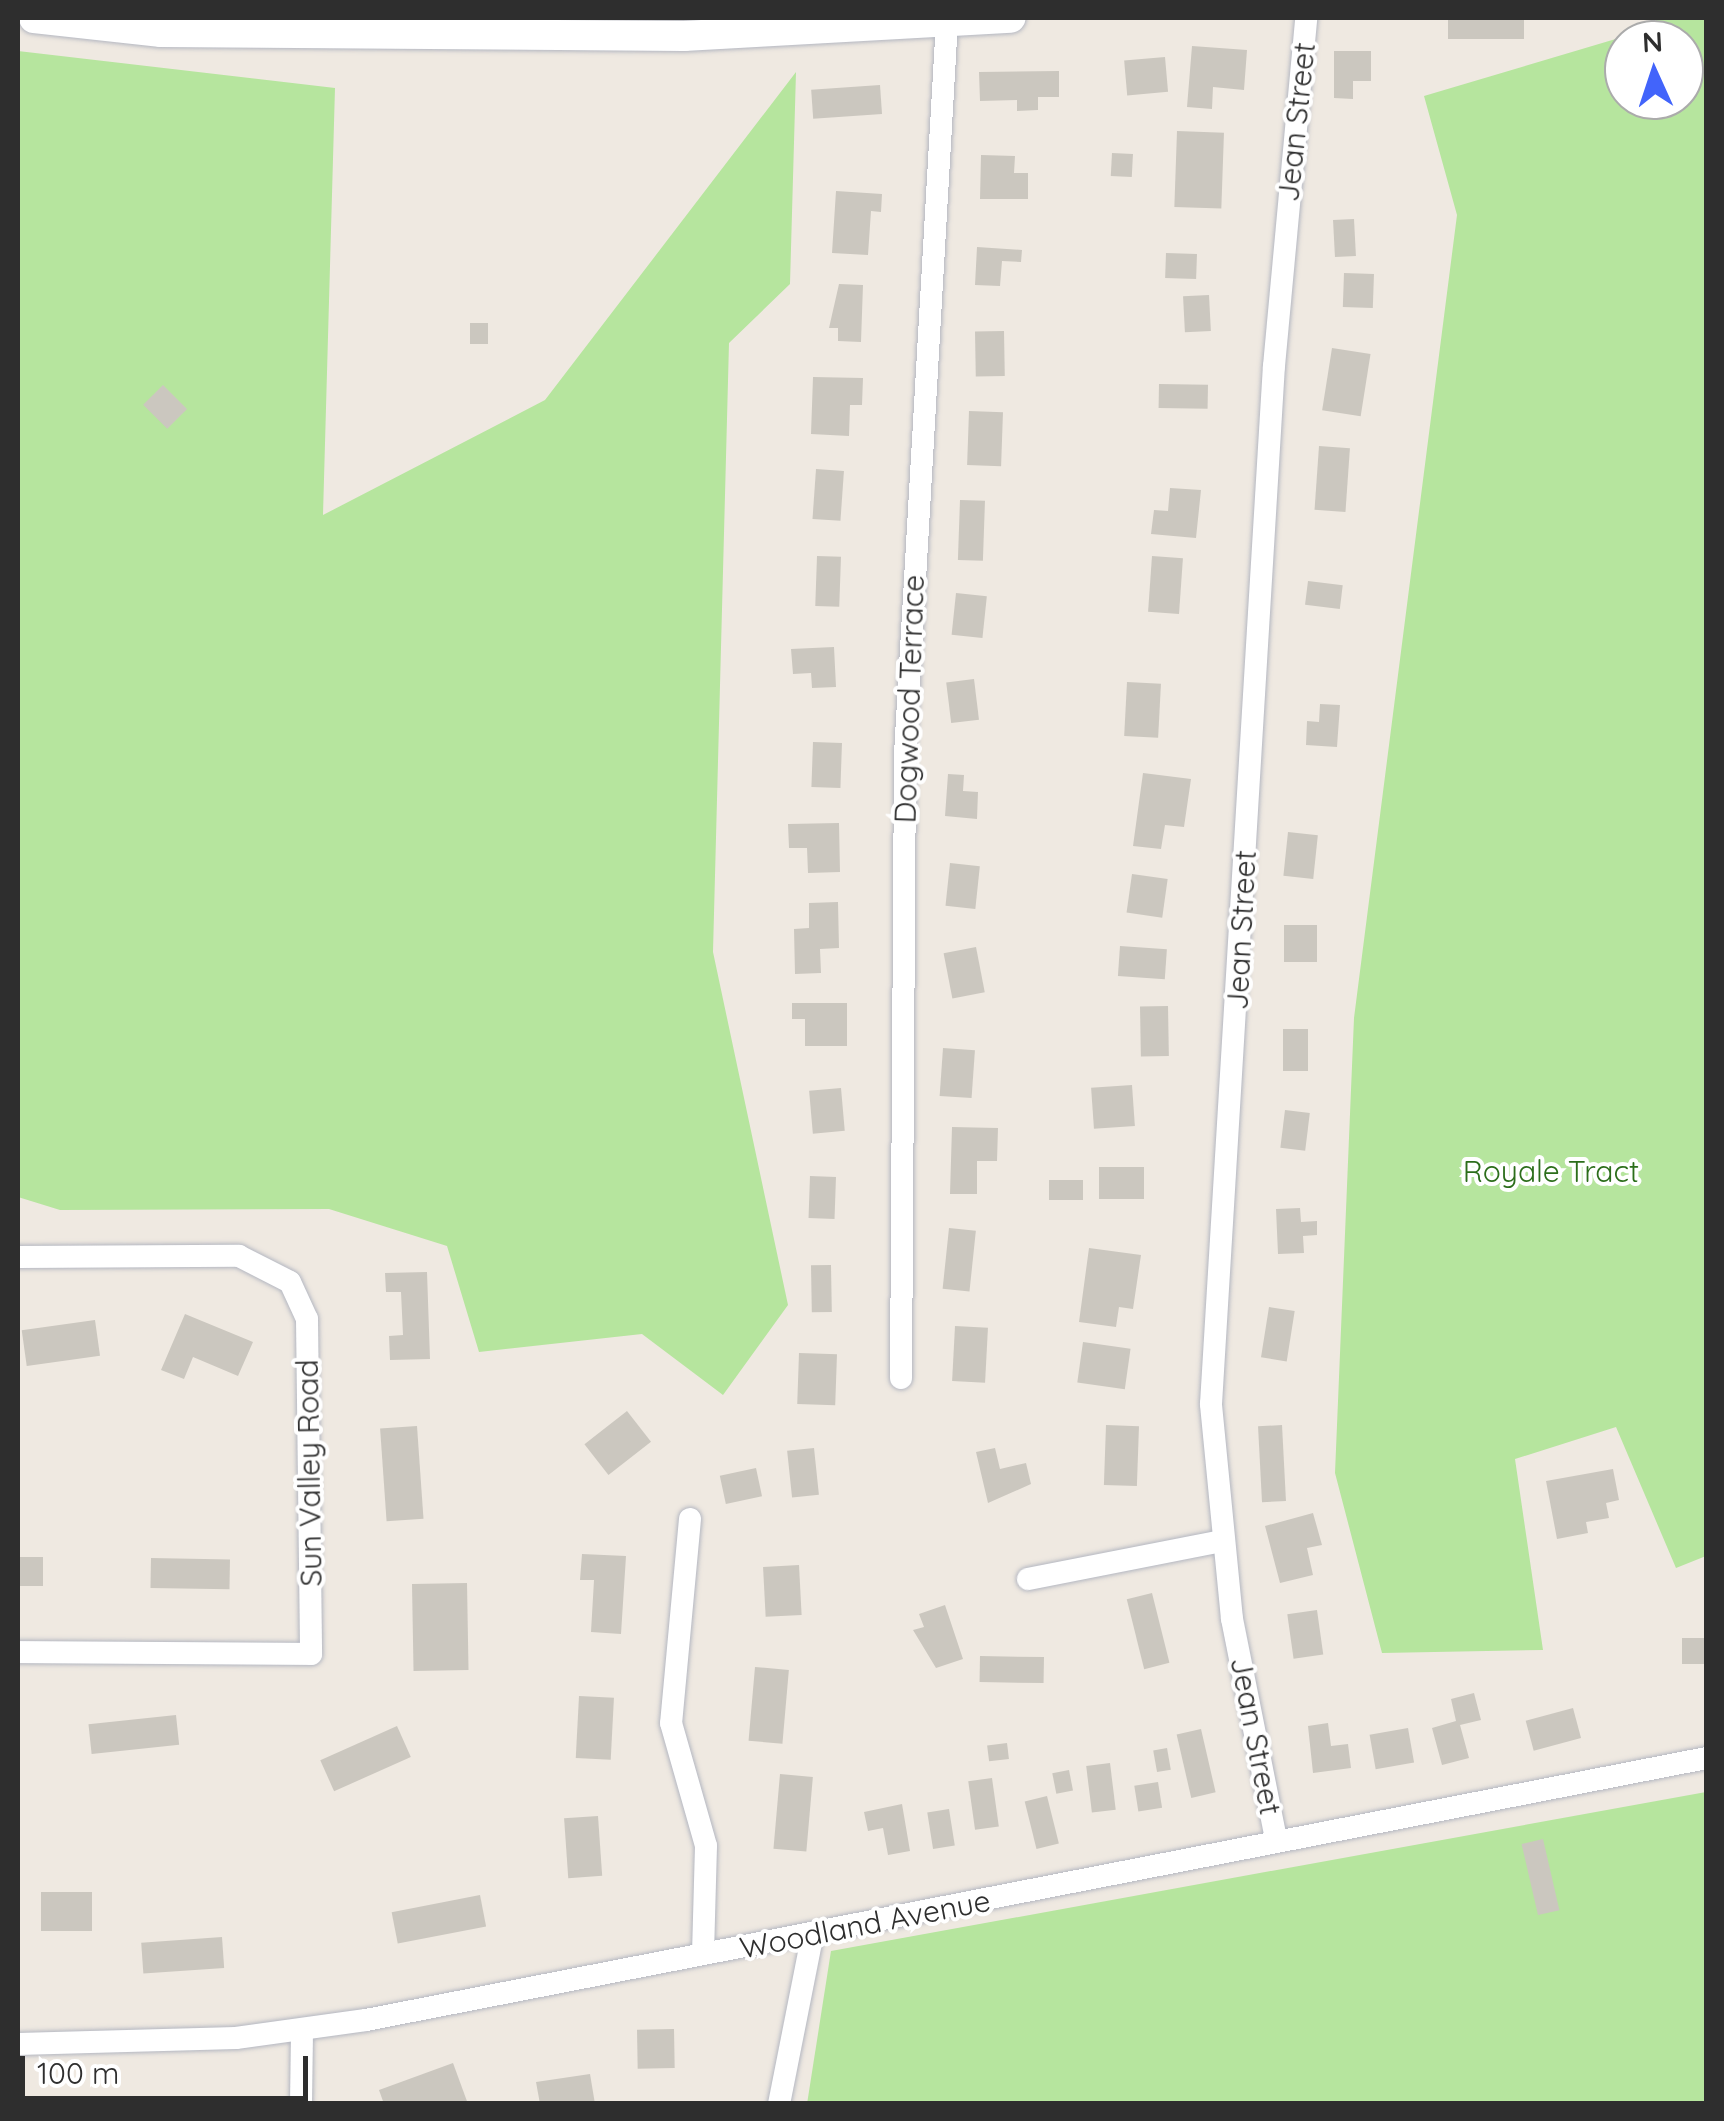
<!DOCTYPE html>
<html>
<head>
<meta charset="utf-8">
<style>
  body { margin:0 }
  #map { position:relative; width:1724px; height:2121px; overflow:hidden; background:#efe9e1; font-family:Quicksand,sans-serif }
  div>[style] { position:absolute }
  .green>* { inset:0; background:#b6e59e }
  .building>* { inset:0; background:#cbc7bf; transform-origin:0 0 }
  .roads { filter:drop-shadow(0 0 2px #b4b7c1) drop-shadow(0 0 2px #b4b7c1) }
  .minor>* { height:22px; margin:-11px; padding:0 11px; transform-origin:11px; border-radius:11px; background:#fff }
  .secondary>* { height:30px; margin:-15px; padding:0 15px; transform-origin:15px; border-radius:15px; background:#fff }
  span { translate:-50% -50%; white-space:nowrap; text-align:center; line-height:1.15; -webkit-text-stroke:8px #fff; paint-order:stroke }
  .street-label { font-size:30px; color:#2e2e2e }
  .park-label { font-size:30px; color:#2c6e1b }
  .frame { position:absolute; inset:0; border:20px solid #2e2e2e; pointer-events:none }
  .north { position:absolute; left:1604px; top:20px; width:100px; height:100px; box-sizing:border-box; background:#fff; border:2px solid #ababab; border-radius:50%; rotate:357deg; font-size:28px; font-weight:700; line-height:40px; text-align:center; color:#2e2e2e }
  .north::after { content:''; display:block; margin:auto; width:35px; height:45px; background:#4264fb; clip-path:polygon(50% 0,100% 100%,50% 72%,0 100%) }
  .scale { position:absolute; left:20px; top:2056px; width:288px; height:45px; box-sizing:border-box; border:5px solid #2e2e2e; border-top:0; padding-left:12px; font-size:30px; line-height:35px; white-space:nowrap; color:#2e2e2e; -webkit-text-stroke:8px #fff; paint-order:stroke }
</style>
</head>
<body>
<div id="map">
  <div class="green">
    <div style="clip-path:polygon(evenodd,1656px 18px,1706px 18px,1706px 1556px,1676px 1568px,1616px 1427px,1515px 1459px,1543px 1650px,1382px 1653px,1335px 1473px,1354px 1018px,1457px 215px,1424px 96px,1656px 27px,1656px 18px,1624px 40px,1684px 40px,1684px 100px,1624px 100px,1624px 40px)"></div>
    <div style="clip-path:polygon(18px 51px,335px 88px,323px 515px,545px 400px,796px 72px,790px 284px,729px 343px,713px 952px,788px 1305px,723px 1395px,642px 1334px,479px 1352px,447px 1246px,329px 1209px,60px 1210px,18px 1197px)"></div>
    <div style="clip-path:polygon(1706px 1792px,1706px 2103px,807px 2104px,831px 1951px)"></div>
  </div>
  <div class="building">
    <div style="left:1448px;top:18px;width:76px;height:21px"></div>
    <div style="clip-path:polygon(1192px 46px,1247px 50px,1244px 90px,1213px 87px,1212px 109px,1187px 107px)"></div>
    <div style="clip-path:polygon(1334px 51px,1371px 51px,1371px 81px,1353px 81px,1353px 99px,1334px 98px)"></div>
    <div style="left:1165px;top:57px;width:35px;height:41px;rotate:85deg"></div>
    <div style="clip-path:polygon(1059px 71px,1059px 97px,1038px 97px,1038px 110px,1017px 111px,1017px 100px,980px 101px,979px 72px)"></div>
    <div style="left:880px;top:85px;width:29px;height:69px;rotate:86deg"></div>
    <div style="left:1177px;top:131px;width:47px;height:76px;rotate:2deg"></div>
    <div style="left:1112px;top:153px;width:21px;height:23px;rotate:3deg"></div>
    <div style="clip-path:polygon(981px 155px,1015px 156px,1014px 173px,1028px 173px,1028px 199px,980px 199px)"></div>
    <div style="clip-path:polygon(836px 191px,882px 194px,881px 212px,871px 211px,868px 255px,832px 253px)"></div>
    <div style="left:1354px;top:219px;width:37px;height:21px;rotate:87deg"></div>
    <div style="clip-path:polygon(977px 247px,1022px 250px,1021px 262px,1002px 261px,1000px 286px,975px 285px)"></div>
    <div style="left:1166px;top:253px;width:31px;height:25px;rotate:2deg"></div>
    <div style="left:1344px;top:273px;width:30px;height:34px;rotate:2deg"></div>
    <div style="clip-path:polygon(839px 284px,863px 285px,861px 342px,838px 341px,838px 328px,829px 328px)"></div>
    <div style="left:1209px;top:295px;width:36px;height:26px;rotate:87deg"></div>
    <div style="left:470px;top:323px;width:18px;height:21px"></div>
    <div style="left:1004px;top:331px;width:45px;height:29px;rotate:89deg"></div>
    <div style="left:1332px;top:348px;width:39px;height:63px;rotate:9deg"></div>
    <div style="clip-path:polygon(813px 377px,863px 378px,862px 405px,850px 405px,849px 436px,811px 434px)"></div>
    <div style="left:1159px;top:384px;width:49px;height:24px;rotate:1deg"></div>
    <div style="left:163px;top:385px;width:34px;height:28px;rotate:45deg"></div>
    <div style="left:969px;top:411px;width:34px;height:54px;rotate:2deg"></div>
    <div style="left:1319px;top:446px;width:31px;height:64px;rotate:4deg"></div>
    <div style="left:816px;top:469px;width:28px;height:50px;rotate:4deg"></div>
    <div style="clip-path:polygon(1170px 488px,1201px 490px,1196px 538px,1151px 534px,1154px 510px,1168px 511px)"></div>
    <div style="left:960px;top:500px;width:25px;height:60px;rotate:2deg"></div>
    <div style="left:817px;top:556px;width:24px;height:50px;rotate:2deg"></div>
    <div style="left:1152px;top:556px;width:31px;height:56px;rotate:4deg"></div>
    <div style="left:1308px;top:581px;width:35px;height:24px;rotate:7deg"></div>
    <div style="left:956px;top:593px;width:31px;height:42px;rotate:6deg"></div>
    <div style="clip-path:polygon(834px 647px,836px 687px,812px 688px,811px 673px,793px 674px,791px 649px)"></div>
    <div style="left:974px;top:679px;width:41px;height:28px;rotate:83deg"></div>
    <div style="left:1127px;top:682px;width:34px;height:54px;rotate:3deg"></div>
    <div style="clip-path:polygon(1320px 704px,1340px 705px,1337px 747px,1306px 745px,1307px 721px,1319px 722px)"></div>
    <div style="left:813px;top:742px;width:29px;height:45px;rotate:2deg"></div>
    <div style="clip-path:polygon(1143px 773px,1191px 779px,1184px 827px,1165px 825px,1161px 849px,1133px 846px)"></div>
    <div style="clip-path:polygon(948px 774px,964px 775px,963px 791px,978px 792px,977px 819px,945px 816px)"></div>
    <div style="clip-path:polygon(839px 823px,840px 872px,808px 873px,807px 848px,789px 848px,788px 824px)"></div>
    <div style="left:1288px;top:832px;width:30px;height:44px;rotate:6deg"></div>
    <div style="left:950px;top:863px;width:30px;height:43px;rotate:6deg"></div>
    <div style="left:1132px;top:874px;width:36px;height:39px;rotate:8deg"></div>
    <div style="clip-path:polygon(838px 902px,839px 948px,820px 949px,821px 973px,795px 974px,794px 929px,809px 928px,809px 903px)"></div>
    <div style="left:1284px;top:925px;width:33px;height:37px"></div>
    <div style="left:1120px;top:946px;width:47px;height:30px;rotate:4deg"></div>
    <div style="left:976px;top:947px;width:46px;height:33px;rotate:79deg"></div>
    <div style="clip-path:polygon(792px 1003px,847px 1003px,847px 1046px,805px 1046px,805px 1019px,792px 1019px)"></div>
    <div style="left:1168px;top:1006px;width:50px;height:28px;rotate:89deg"></div>
    <div style="left:1283px;top:1029px;width:25px;height:42px"></div>
    <div style="left:943px;top:1048px;width:32px;height:48px;rotate:4deg"></div>
    <div style="left:1132px;top:1085px;width:41px;height:41px;rotate:86deg"></div>
    <div style="left:841px;top:1088px;width:43px;height:32px;rotate:85deg"></div>
    <div style="left:1285px;top:1110px;width:25px;height:38px;rotate:7deg"></div>
    <div style="clip-path:polygon(952px 1127px,998px 1128px,997px 1161px,977px 1161px,977px 1194px,950px 1194px)"></div>
    <div style="left:1099px;top:1167px;width:45px;height:32px"></div>
    <div style="left:810px;top:1176px;width:26px;height:42px;rotate:2deg"></div>
    <div style="left:1049px;top:1180px;width:34px;height:20px"></div>
    <div style="clip-path:polygon(1300px 1208px,1301px 1222px,1317px 1221px,1317px 1235px,1303px 1236px,1304px 1253px,1278px 1254px,1276px 1209px)"></div>
    <div style="left:949px;top:1228px;width:27px;height:61px;rotate:6deg"></div>
    <div style="clip-path:polygon(1089px 1248px,1141px 1255px,1133px 1309px,1119px 1307px,1116px 1327px,1079px 1322px)"></div>
    <div style="left:831px;top:1265px;width:47px;height:20px;rotate:89deg"></div>
    <div style="clip-path:polygon(427px 1272px,430px 1359px,390px 1360px,389px 1336px,403px 1335px,401px 1292px,386px 1292px,385px 1273px)"></div>
    <div style="left:1269px;top:1307px;width:26px;height:51px;rotate:9deg"></div>
    <div style="clip-path:polygon(185px 1314px,253px 1342px,238px 1376px,193px 1357px,184px 1379px,161px 1370px)"></div>
    <div style="left:95px;top:1320px;width:36px;height:74px;rotate:82deg"></div>
    <div style="left:955px;top:1326px;width:33px;height:55px;rotate:3deg"></div>
    <div style="left:1083px;top:1342px;width:48px;height:41px;rotate:8deg"></div>
    <div style="left:799px;top:1353px;width:38px;height:51px;rotate:2deg"></div>
    <div style="left:627px;top:1411px;width:39px;height:54px;rotate:52deg"></div>
    <div style="left:1106px;top:1425px;width:33px;height:60px;rotate:2deg"></div>
    <div style="left:1282px;top:1425px;width:76px;height:24px;rotate:87deg"></div>
    <div style="left:417px;top:1426px;width:93px;height:37px;rotate:86deg"></div>
    <div style="left:814px;top:1448px;width:47px;height:27px;rotate:84deg"></div>
    <div style="clip-path:polygon(995px 1448px,1000px 1469px,1026px 1463px,1031px 1484px,988px 1503px,976px 1452px)"></div>
    <div style="left:756px;top:1468px;width:29px;height:37px;rotate:78deg"></div>
    <div style="clip-path:polygon(1613px 1469px,1619px 1500px,1606px 1503px,1609px 1518px,1586px 1522px,1588px 1533px,1557px 1539px,1546px 1481px)"></div>
    <div style="clip-path:polygon(1313px 1513px,1322px 1545px,1307px 1548px,1313px 1575px,1280px 1583px,1265px 1526px)"></div>
    <div style="clip-path:polygon(582px 1554px,626px 1556px,621px 1634px,591px 1632px,594px 1580px,580px 1580px)"></div>
    <div style="left:18px;top:1557px;width:25px;height:29px"></div>
    <div style="left:151px;top:1558px;width:79px;height:30px;rotate:1deg"></div>
    <div style="left:799px;top:1565px;width:50px;height:36px;rotate:87deg"></div>
    <div style="left:467px;top:1583px;width:87px;height:55px;rotate:89deg"></div>
    <div style="left:1152px;top:1593px;width:72px;height:26px;rotate:76deg"></div>
    <div style="clip-path:polygon(945px 1605px,963px 1659px,936px 1668px,913px 1630px,924px 1627px,919px 1614px)"></div>
    <div style="left:1317px;top:1610px;width:45px;height:30px;rotate:82deg"></div>
    <div style="left:1706px;top:1638px;width:26px;height:24px;rotate:90deg"></div>
    <div style="left:980px;top:1656px;width:64px;height:26px;rotate:1deg"></div>
    <div style="left:755px;top:1667px;width:34px;height:74px;rotate:5deg"></div>
    <div style="clip-path:polygon(1474px 1693px,1481px 1720px,1460px 1725px,1469px 1758px,1442px 1765px,1432px 1728px,1456px 1721px,1451px 1699px)"></div>
    <div style="left:579px;top:1696px;width:35px;height:62px;rotate:3deg"></div>
    <div style="left:1573px;top:1708px;width:31px;height:49px;rotate:75deg"></div>
    <div style="left:176px;top:1715px;width:30px;height:88px;rotate:84deg"></div>
    <div style="clip-path:polygon(1328px 1723px,1331px 1746px,1348px 1744px,1351px 1768px,1313px 1773px,1308px 1726px)"></div>
    <div style="left:397px;top:1726px;width:34px;height:84px;rotate:66deg"></div>
    <div style="left:1408px;top:1728px;width:35px;height:39px;rotate:80deg"></div>
    <div style="left:1201px;top:1729px;width:65px;height:25px;rotate:77deg"></div>
    <div style="left:1007px;top:1743px;width:16px;height:20px;rotate:83deg"></div>
    <div style="left:1167px;top:1748px;width:22px;height:14px;rotate:80deg"></div>
    <div style="left:1110px;top:1763px;width:47px;height:24px;rotate:83deg"></div>
    <div style="left:1069px;top:1770px;width:21px;height:17px;rotate:79deg"></div>
    <div style="left:780px;top:1774px;width:33px;height:75px;rotate:5deg"></div>
    <div style="left:992px;top:1778px;width:49px;height:24px;rotate:82deg"></div>
    <div style="left:1158px;top:1782px;width:26px;height:24px;rotate:81deg"></div>
    <div style="left:1047px;top:1796px;width:49px;height:23px;rotate:76deg"></div>
    <div style="clip-path:polygon(902px 1804px,910px 1851px,888px 1855px,883px 1828px,868px 1831px,864px 1812px)"></div>
    <div style="left:949px;top:1809px;width:37px;height:22px;rotate:81deg"></div>
    <div style="left:598px;top:1816px;width:60px;height:34px;rotate:86deg"></div>
    <div style="left:1543px;top:1839px;width:73px;height:22px;rotate:77deg"></div>
    <div style="left:41px;top:1892px;width:51px;height:39px"></div>
    <div style="left:480px;top:1895px;width:32px;height:90px;rotate:79deg"></div>
    <div style="left:222px;top:1937px;width:31px;height:81px;rotate:86deg"></div>
    <div style="left:674px;top:2029px;width:39px;height:37px;rotate:89deg"></div>
    <div style="clip-path:polygon(453px 2063px,468px 2104px,384px 2104px,379px 2090px)"></div>
    <div style="clip-path:polygon(590px 2074px,595px 2104px,540px 2104px,536px 2082px)"></div>
  </div>
  <div class="roads">
    <div class="minor">
      <div style="left:18px;top:1257px;width:221px;rotate:-0.3deg"></div>
      <div style="left:239px;top:1256px;width:57px;rotate:27deg"></div>
      <div style="left:290px;top:1282px;width:41px;rotate:65.3deg"></div>
      <div style="left:307px;top:1319px;width:335px;rotate:89.3deg"></div>
      <div style="left:311px;top:1654px;width:293px;rotate:-179.6deg"></div>
      <div style="left:901px;top:1378px;width:624px;rotate:-89.63deg"></div>
      <div style="left:905px;top:754px;width:733px;rotate:-86.72deg"></div>
      <div style="left:690px;top:1519px;width:205px;rotate:95.3deg"></div>
      <div style="left:671px;top:1723px;width:128px;rotate:74.1deg"></div>
      <div style="left:706px;top:1846px;width:108px;rotate:91.6deg"></div>
      <div style="left:1028px;top:1579px;width:197px;rotate:-11.1deg"></div>
      <div style="left:1276px;top:1839px;width:224px;rotate:-101.3deg"></div>
      <div style="left:1232px;top:1619px;width:216px;rotate:-95.6deg"></div>
      <div style="left:1211px;top:1404px;width:1040px;rotate:-86.53deg"></div>
      <div style="left:1274px;top:366px;width:349px;rotate:-84.7deg"></div>
      <div style="left:18px;top:2044px;width:218px;rotate:-1.6deg"></div>
      <div style="left:236px;top:2038px;width:131px;rotate:-7.9deg"></div>
      <div style="left:366px;top:2020px;width:1365px;rotate:-11.06deg"></div>
      <div style="left:301px;top:2104px;width:73px;rotate:-89.2deg"></div>
      <div style="left:779px;top:2104px;width:174px;rotate:-78.8deg"></div>
    </div>
    <div class="secondary">
      <div style="left:34px;top:18px;width:128px;rotate:6.3deg"></div>
      <div style="left:161px;top:32px;width:523px;rotate:0.44deg"></div>
      <div style="left:684px;top:36px;width:327px;rotate:-3.2deg"></div>
    </div>
  </div>
  <div class="street-label">
    <span style="left:1296px;top:122px;rotate:-84deg">Jean Street</span>
    <span style="left:909px;top:699px;rotate:-88deg">Dogwood Terrace</span>
    <span style="left:1241px;top:930px;rotate:-87deg">Jean Street</span>
    <span style="left:309px;top:1473px;rotate:-91deg">Sun Valley Road</span>
    <span style="left:1256px;top:1736px;rotate:79deg">Jean Street</span>
    <span style="left:865px;top:1924px;rotate:-11deg">Woodland Avenue</span>
  </div>
  <div class="park-label">
    <span style="left:1551px;top:1171px">Royale Tract</span>
  </div>
  <div class="frame"></div>
  <div class="north">N</div>
  <div class="scale">100 m</div>
</div>
</body>
</html>
